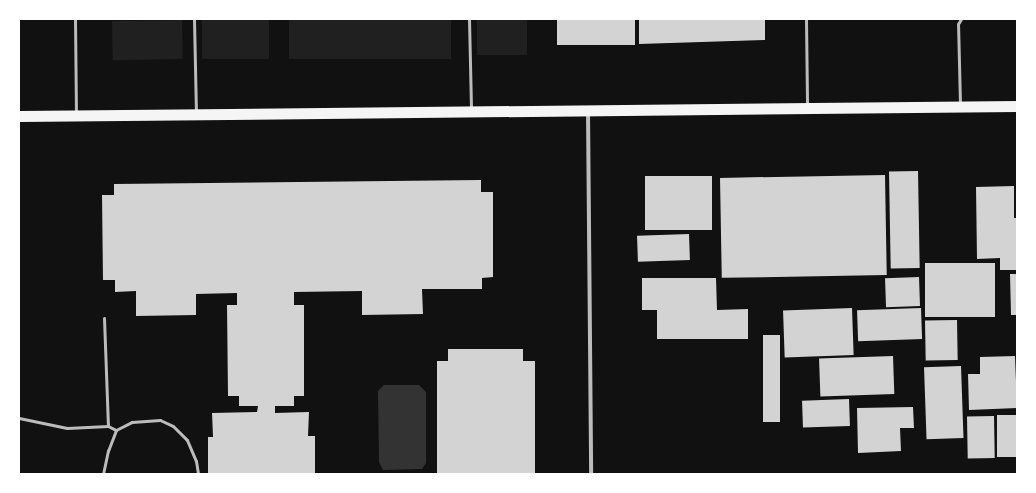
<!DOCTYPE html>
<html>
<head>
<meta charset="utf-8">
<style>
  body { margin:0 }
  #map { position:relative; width:1036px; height:493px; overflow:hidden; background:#111; font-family:Jost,sans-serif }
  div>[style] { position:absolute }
  .green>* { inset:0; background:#202020; transform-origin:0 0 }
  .water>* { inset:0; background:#333 }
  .building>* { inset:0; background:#d3d3d3; transform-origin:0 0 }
  .service>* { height:3px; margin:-1.5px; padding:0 1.5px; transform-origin:1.5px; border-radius:1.5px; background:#bcbcbc }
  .minor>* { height:4px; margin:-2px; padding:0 2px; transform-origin:2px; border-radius:2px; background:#bcbcbc }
  .trunk>* { height:11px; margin:-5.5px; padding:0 5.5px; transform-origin:5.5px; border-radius:5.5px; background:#f5f5f5 }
  span { translate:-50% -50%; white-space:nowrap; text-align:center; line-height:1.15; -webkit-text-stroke:4px #fff; paint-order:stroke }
  .frame { position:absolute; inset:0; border:20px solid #fff; pointer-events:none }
</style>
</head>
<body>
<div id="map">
  <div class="green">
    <div style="left:202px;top:19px;width:67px;height:40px"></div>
    <div style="left:289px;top:19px;width:162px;height:40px"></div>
    <div style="left:477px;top:19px;width:50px;height:36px"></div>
    <div style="left:182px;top:20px;width:39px;height:70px;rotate:89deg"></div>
  </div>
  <div class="water">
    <div style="clip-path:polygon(384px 385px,419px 385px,426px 392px,426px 463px,422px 469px,383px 470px,379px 462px,378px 391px)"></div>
  </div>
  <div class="building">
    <div style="left:557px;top:19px;width:78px;height:26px"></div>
    <div style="clip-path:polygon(639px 19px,765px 19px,765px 40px,639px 44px)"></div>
    <div style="left:918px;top:171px;width:97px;height:29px;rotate:89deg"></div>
    <div style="left:885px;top:175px;width:100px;height:165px;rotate:89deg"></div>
    <div style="left:645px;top:176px;width:67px;height:54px"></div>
    <div style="clip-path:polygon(481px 180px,481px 192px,493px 192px,493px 277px,482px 278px,482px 289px,422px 289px,423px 314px,362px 315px,362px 291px,294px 292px,294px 305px,304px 305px,304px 396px,294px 396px,294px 406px,275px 406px,275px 413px,309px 412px,308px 436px,315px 436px,315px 474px,208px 474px,208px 437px,213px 437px,212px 413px,257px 412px,258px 406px,239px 406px,239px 396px,228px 396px,227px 305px,237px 305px,237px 293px,196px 294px,196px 315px,136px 316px,136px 291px,115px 292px,115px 280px,103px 280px,102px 195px,114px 195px,114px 184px)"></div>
    <div style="clip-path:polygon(1014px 186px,1014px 218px,1017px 218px,1017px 270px,1000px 270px,1000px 258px,977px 259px,976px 187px)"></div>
    <div style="left:689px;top:234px;width:26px;height:52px;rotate:88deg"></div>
    <div style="left:925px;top:263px;width:70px;height:54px"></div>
    <div style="clip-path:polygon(1010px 274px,1017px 274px,1017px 315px,1011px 315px)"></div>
    <div style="left:919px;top:277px;width:29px;height:34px;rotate:88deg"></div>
    <div style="clip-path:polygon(642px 278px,716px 278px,717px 310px,748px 309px,748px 339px,657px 339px,657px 310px,642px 310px)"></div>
    <div style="left:852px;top:308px;width:47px;height:69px;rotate:88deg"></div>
    <div style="left:921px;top:308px;width:31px;height:64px;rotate:88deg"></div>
    <div style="left:957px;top:320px;width:40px;height:32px;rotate:89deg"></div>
    <div style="left:763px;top:335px;width:17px;height:87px"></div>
    <div style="clip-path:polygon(448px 349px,523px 349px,523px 361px,535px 361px,535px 474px,437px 474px,437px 361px,448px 361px)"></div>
    <div style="left:893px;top:356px;width:38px;height:74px;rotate:88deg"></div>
    <div style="clip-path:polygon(1015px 356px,1017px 408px,969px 410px,968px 374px,980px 374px,980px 357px)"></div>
    <div style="left:961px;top:366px;width:72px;height:37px;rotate:88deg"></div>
    <div style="left:849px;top:399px;width:27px;height:47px;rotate:88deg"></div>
    <div style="clip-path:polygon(913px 407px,914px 428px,900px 428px,901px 451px,858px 453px,857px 408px)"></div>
    <div style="left:1017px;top:415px;width:42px;height:20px;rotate:90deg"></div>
    <div style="left:994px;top:416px;width:42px;height:27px;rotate:89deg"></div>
  </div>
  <div class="service">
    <div style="left:75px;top:19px;width:95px;rotate:89.4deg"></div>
    <div style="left:194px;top:19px;width:92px;rotate:88.8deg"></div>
    <div style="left:469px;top:19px;width:90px;rotate:88.7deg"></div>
    <div style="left:806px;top:19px;width:86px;rotate:89.3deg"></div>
    <div style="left:960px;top:104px;width:80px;rotate:-91.4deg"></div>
    <div style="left:958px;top:24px;width:6px;rotate:-59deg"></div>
    <div style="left:104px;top:318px;width:108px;rotate:87.9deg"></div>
    <div style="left:19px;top:418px;width:49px;rotate:11.8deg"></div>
    <div style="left:67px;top:428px;width:41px;rotate:-2.8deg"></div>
    <div style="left:108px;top:426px;width:9px;rotate:27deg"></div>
    <div style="left:103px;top:474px;width:24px;rotate:-78deg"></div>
    <div style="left:108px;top:451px;width:22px;rotate:-69deg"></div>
    <div style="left:116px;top:430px;width:18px;rotate:-27deg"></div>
    <div style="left:132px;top:422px;width:28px;rotate:-4deg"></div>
    <div style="left:160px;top:420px;width:14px;rotate:25deg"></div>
    <div style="left:173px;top:426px;width:20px;rotate:45deg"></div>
    <div style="left:187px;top:440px;width:23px;rotate:67deg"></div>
    <div style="left:196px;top:461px;width:13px;rotate:81deg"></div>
  </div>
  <div class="minor">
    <div style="left:588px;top:111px;width:363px;rotate:89.5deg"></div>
  </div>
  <div class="trunk">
    <div style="left:19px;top:116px;width:998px;rotate:-0.57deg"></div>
  </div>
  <div class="frame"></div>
</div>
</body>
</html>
